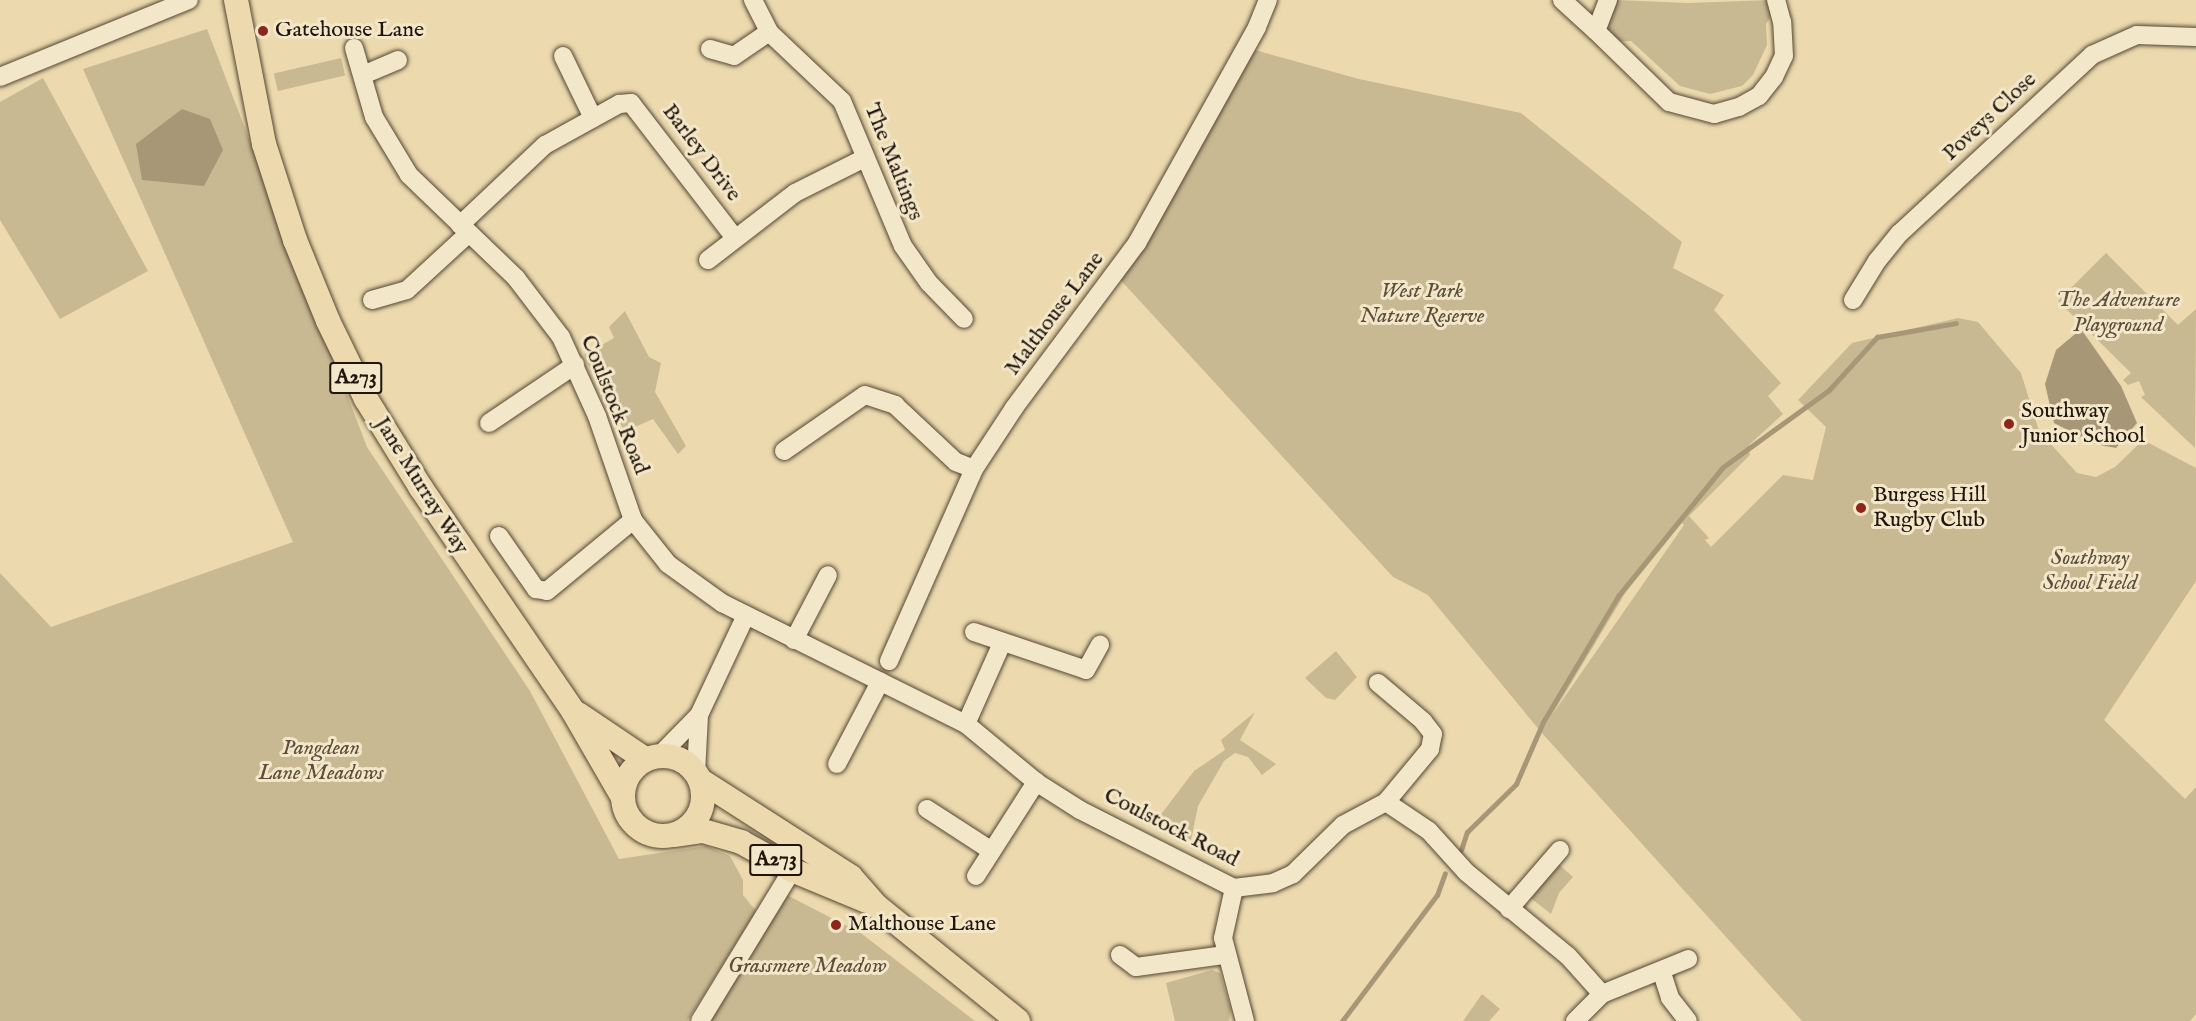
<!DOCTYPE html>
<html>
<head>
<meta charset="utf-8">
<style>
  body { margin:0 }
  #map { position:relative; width:2196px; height:1021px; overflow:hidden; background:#ecdaae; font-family:"IM FELL English",serif }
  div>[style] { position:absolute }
  .green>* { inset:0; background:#c9b992; transform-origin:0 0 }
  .water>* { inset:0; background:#a79777 }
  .stream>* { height:5px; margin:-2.5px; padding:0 2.5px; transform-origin:2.5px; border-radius:2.5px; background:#a79777 }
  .roads { filter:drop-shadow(0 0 2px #544634) drop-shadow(0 0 2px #544634) }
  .minor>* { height:18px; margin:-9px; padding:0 9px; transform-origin:9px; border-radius:9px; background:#f3e7ca }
  .major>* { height:24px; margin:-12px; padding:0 12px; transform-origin:12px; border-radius:12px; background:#ecdaae }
  .major>.ring { margin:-12px; padding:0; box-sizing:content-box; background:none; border:24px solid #ecdaae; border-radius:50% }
  .dots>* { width:16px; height:16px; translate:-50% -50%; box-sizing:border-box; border:3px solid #f3e7ca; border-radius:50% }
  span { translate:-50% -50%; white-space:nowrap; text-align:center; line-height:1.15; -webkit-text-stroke:6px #f3e7ca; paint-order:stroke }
  .shield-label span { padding:2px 4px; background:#f3e7ca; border:2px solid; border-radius:4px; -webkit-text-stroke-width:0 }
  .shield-label { font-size:21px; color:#21150b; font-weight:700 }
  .poi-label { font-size:22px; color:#21150b }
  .left { translate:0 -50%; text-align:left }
  .street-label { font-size:22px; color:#21150b }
  .park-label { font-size:22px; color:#5c4e3a; font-style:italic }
</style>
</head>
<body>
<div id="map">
  <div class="green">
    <div style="clip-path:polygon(1617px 0,1688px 3px,1770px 0,1775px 10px,1766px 24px,1767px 45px,1753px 75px,1742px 86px,1710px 94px,1680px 86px,1631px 41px,1613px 42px,1605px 30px)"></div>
    <div style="clip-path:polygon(207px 29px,367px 447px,530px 691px,619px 859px,706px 846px,730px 856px,743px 880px,743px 895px,756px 911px,687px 1021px,0 1021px,0 573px,51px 627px,293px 542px,83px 69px)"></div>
    <div style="clip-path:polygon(evenodd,1255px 50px,1359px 79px,1521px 113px,1682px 242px,1673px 268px,1724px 295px,1714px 310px,1781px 383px,1768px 396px,1783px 414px,1749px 445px,1750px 455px,1689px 516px,1709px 538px,1705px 540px,1711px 547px,1783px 475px,1813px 480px,1826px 427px,1798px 400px,1852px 343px,1958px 318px,1978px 322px,2021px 373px,2039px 431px,2077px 473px,2096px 477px,2115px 467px,2143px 440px,2196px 468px,2196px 581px,2104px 720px,2185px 799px,2196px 787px,2196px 1014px,2190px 1021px,1802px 1021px,1541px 732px,1428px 595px,1393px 577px,1116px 275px,1255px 50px,1682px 523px,1684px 525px,1552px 715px,1626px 592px,1682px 523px)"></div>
    <div style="left:341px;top:58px;width:18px;height:69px;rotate:77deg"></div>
    <div style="clip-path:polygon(43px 78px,148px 271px,60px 319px,0 220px,0 102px)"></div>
    <div style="clip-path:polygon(2106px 253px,2178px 325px,2196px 309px,2195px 448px,2141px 397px,2145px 395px,2139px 381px,2128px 385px,2123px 380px,2131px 373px,2058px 301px)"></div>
    <div style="clip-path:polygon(625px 311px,649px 357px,661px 363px,655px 392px,686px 446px,678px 454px,653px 419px,624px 432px,608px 391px,599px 388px,584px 355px,614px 338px,609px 327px)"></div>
    <div style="clip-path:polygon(1336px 651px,1357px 677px,1335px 700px,1326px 698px,1305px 678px)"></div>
    <div style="clip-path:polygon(1255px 712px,1240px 740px,1276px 764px,1262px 775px,1248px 757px,1235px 753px,1224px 761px,1198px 806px,1191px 840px,1156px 821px,1194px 771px,1225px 750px,1221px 740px)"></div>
    <div style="clip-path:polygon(1555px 861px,1573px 877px,1559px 893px,1551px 914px,1528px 896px)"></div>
    <div style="clip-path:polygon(785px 894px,862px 934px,975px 1021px,705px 1021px)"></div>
    <div style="clip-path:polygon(1212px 970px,1220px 973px,1231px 1010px,1229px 1021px,1175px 1021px,1166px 983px)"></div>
    <div style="clip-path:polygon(1482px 994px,1500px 1009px,1489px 1021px,1463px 1021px)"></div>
  </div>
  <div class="water">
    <div style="clip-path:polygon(182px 109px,210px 119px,223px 150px,204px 186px,142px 180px,136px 144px)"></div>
    <div style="clip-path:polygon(2081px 329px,2121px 386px,2137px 423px,2116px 448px,2095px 444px,2054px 423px,2045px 384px,2056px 350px)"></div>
  </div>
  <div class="stream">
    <div style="left:1461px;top:850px;width:19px;rotate:-72deg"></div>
    <div style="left:1467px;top:832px;width:69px;rotate:-44.4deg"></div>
    <div style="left:1516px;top:784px;width:68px;rotate:-66.5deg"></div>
    <div style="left:1543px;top:722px;width:147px;rotate:-59.2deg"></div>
    <div style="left:1618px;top:596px;width:166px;rotate:-50.9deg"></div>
    <div style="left:1723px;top:467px;width:131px;rotate:-36deg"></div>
    <div style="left:1829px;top:390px;width:72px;rotate:-47.8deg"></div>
    <div style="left:1877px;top:337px;width:80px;rotate:-10deg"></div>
    <div style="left:1342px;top:1021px;width:158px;rotate:-53deg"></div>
    <div style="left:1437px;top:895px;width:23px;rotate:-70deg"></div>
  </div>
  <div class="roads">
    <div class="minor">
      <div style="left:753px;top:0;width:36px;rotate:63deg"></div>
      <div style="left:769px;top:32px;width:100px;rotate:43.4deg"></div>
      <div style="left:842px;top:101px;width:157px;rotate:67.2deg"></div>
      <div style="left:903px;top:246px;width:45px;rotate:54.9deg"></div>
      <div style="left:929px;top:283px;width:50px;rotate:45.8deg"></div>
      <div style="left:1562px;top:0;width:46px;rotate:42.4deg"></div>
      <div style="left:1608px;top:0;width:33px;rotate:111deg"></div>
      <div style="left:1596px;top:31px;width:102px;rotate:44.2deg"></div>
      <div style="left:1669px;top:102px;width:47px;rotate:14.9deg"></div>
      <div style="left:1714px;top:114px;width:26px;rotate:-16deg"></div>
      <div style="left:1739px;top:107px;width:23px;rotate:-29deg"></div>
      <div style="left:1759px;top:96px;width:24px;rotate:-52deg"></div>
      <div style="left:1774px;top:77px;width:23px;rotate:-65deg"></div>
      <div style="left:1784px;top:56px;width:34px;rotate:-93deg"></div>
      <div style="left:1782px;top:22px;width:23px;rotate:-105deg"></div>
      <div style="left:354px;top:48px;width:72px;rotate:73.8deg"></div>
      <div style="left:374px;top:117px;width:68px;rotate:58.9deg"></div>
      <div style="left:409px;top:175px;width:149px;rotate:43.9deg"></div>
      <div style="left:516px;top:278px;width:74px;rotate:52.7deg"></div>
      <div style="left:561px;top:337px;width:87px;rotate:65.5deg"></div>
      <div style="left:597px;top:416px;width:110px;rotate:70.9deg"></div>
      <div style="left:633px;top:520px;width:56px;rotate:51.5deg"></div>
      <div style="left:668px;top:564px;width:67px;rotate:35.8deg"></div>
      <div style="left:722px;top:603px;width:272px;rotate:26.4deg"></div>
      <div style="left:966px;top:724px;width:91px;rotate:39.6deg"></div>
      <div style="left:1036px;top:782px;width:52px;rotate:32.5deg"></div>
      <div style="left:1080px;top:810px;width:173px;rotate:26.9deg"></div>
      <div style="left:1234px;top:888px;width:39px;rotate:-7deg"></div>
      <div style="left:1273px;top:883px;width:22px;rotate:-24deg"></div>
      <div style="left:1293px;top:874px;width:70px;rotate:-44.4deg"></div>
      <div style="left:1343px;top:825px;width:49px;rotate:-28.1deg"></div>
      <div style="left:1386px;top:802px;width:69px;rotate:-50.3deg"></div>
      <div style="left:1430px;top:749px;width:15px;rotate:-79deg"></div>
      <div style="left:1433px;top:734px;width:16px;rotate:-128deg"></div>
      <div style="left:1423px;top:721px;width:59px;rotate:-139.8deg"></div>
      <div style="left:710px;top:49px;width:25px;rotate:16deg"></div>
      <div style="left:734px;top:56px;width:42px;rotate:-34.4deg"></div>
      <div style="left:563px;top:56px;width:69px;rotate:64.2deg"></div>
      <div style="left:363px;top:75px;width:38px;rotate:-23deg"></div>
      <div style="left:0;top:77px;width:204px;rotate:-22.2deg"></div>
      <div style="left:460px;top:225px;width:117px;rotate:-43.3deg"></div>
      <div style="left:545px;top:145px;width:85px;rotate:-29deg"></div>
      <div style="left:619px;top:104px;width:12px;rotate:-5deg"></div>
      <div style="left:631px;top:103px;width:170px;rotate:52.4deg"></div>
      <div style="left:708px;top:260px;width:110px;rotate:-37.6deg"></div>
      <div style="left:795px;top:193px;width:78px;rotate:-26.6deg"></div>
      <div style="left:372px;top:300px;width:36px;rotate:-16deg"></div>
      <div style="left:407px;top:290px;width:83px;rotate:-42.6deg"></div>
      <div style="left:1853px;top:300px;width:46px;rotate:-58.4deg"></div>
      <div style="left:1877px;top:261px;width:36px;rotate:-51deg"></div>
      <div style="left:1900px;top:233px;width:262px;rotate:-42.8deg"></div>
      <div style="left:2092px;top:55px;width:49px;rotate:-24deg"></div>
      <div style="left:2137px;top:35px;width:59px;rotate:1.9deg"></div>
      <div style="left:489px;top:423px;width:104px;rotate:-34deg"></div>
      <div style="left:784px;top:451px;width:98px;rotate:-34.7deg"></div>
      <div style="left:865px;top:395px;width:32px;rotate:18deg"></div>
      <div style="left:895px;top:405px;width:83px;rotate:43.1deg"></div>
      <div style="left:956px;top:462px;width:19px;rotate:21deg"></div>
      <div style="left:499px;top:536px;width:65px;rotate:55.1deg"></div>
      <div style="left:536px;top:589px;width:11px;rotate:10deg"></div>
      <div style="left:547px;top:591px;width:112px;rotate:-39.5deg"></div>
      <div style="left:974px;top:632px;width:118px;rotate:18.7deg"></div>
      <div style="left:1086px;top:670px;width:29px;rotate:-61deg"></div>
      <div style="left:794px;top:640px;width:73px;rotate:-62.4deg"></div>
      <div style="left:889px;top:661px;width:210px;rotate:-66.1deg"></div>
      <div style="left:974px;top:469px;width:73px;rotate:-56.7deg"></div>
      <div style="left:1014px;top:408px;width:206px;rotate:-53.3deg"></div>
      <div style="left:1137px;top:243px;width:247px;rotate:-60.9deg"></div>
      <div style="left:1257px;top:27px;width:29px;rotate:-68deg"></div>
      <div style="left:966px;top:724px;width:89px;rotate:-66deg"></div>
      <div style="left:659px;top:756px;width:57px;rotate:-45.7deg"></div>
      <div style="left:699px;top:715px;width:110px;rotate:-64.8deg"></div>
      <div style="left:837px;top:764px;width:93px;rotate:-62.3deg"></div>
      <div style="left:696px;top:773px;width:58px;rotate:-87deg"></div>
      <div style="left:1386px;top:802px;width:52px;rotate:34deg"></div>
      <div style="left:1429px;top:831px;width:55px;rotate:47.9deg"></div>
      <div style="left:1466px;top:872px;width:132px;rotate:39.5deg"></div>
      <div style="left:1568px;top:956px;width:51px;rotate:48.2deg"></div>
      <div style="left:927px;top:809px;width:77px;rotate:32.9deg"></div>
      <div style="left:976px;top:876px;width:112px;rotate:-57.4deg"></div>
      <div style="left:1234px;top:888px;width:51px;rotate:102.4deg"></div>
      <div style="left:1223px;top:938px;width:86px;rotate:75.2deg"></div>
      <div style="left:1509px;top:909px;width:78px;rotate:-49.2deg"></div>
      <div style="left:1120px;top:955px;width:20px;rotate:37deg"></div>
      <div style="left:1136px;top:967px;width:90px;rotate:-7.7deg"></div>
      <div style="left:1662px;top:973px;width:26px;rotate:72deg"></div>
      <div style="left:1670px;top:998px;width:29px;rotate:52deg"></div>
      <div style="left:700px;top:1021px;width:177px;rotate:-58.6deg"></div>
      <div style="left:1575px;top:1021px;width:38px;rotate:-45deg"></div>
      <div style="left:1602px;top:994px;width:93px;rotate:-22.1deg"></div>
    </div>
    <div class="major">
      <div style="left:236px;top:0;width:147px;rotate:79deg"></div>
      <div style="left:264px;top:144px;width:101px;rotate:72.1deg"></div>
      <div style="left:295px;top:240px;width:87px;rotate:67.8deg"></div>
      <div style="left:328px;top:321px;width:87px;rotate:64deg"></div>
      <div style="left:366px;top:399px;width:105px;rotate:58.3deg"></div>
      <div style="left:421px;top:488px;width:270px;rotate:55.7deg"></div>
      <div style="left:573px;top:711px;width:98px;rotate:60deg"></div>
      <div style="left:578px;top:714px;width:81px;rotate:33.9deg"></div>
      <div class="ring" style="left:623px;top:756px;width:56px;height:56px"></div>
      <div style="left:700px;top:780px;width:179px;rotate:32.7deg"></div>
      <div style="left:851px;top:877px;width:37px;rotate:49deg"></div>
      <div style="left:875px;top:905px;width:184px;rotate:39deg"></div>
      <div style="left:674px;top:835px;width:29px;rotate:-8deg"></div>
      <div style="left:703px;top:831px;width:40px;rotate:16deg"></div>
      <div style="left:741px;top:842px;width:58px;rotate:28.8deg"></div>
      <div style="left:792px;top:870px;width:81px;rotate:22.5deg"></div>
    </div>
  </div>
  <div class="dots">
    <div style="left:263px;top:31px;background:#8f2418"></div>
    <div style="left:2009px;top:424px;background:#8f2418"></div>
    <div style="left:1861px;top:508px;background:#8f2418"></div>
    <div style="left:836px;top:925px;background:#8f2418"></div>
  </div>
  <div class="shield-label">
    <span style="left:356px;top:378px">A273</span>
    <span style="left:776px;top:860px">A273</span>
  </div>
  <div class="poi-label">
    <span class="left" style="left:275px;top:31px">Gatehouse Lane</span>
    <span class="left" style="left:2021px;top:424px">Southway<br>Junior School</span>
    <span class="left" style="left:1873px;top:508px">Burgess Hill<br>Rugby Club</span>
    <span class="left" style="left:848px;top:925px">Malthouse Lane</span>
  </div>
  <div class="street-label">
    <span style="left:1990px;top:117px;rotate:-43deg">Poveys Close</span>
    <span style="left:701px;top:153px;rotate:53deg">Barley Drive</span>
    <span style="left:893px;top:162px;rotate:68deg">The Maltings</span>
    <span style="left:1055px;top:314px;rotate:-53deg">Malthouse Lane</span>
    <span style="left:614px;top:405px;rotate:68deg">Coulstock Road</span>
    <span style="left:421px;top:486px;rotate:58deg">Jane Murray Way</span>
    <span style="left:1171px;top:828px;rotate:27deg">Coulstock Road</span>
  </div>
  <div class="park-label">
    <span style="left:1422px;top:304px">West Park<br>Nature Reserve</span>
    <span style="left:2118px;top:313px">The Adventure<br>Playground</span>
    <span style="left:2090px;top:571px">Southway<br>School Field</span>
    <span style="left:321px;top:761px">Pangdean<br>Lane Meadows</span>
    <span style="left:807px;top:967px">Grassmere Meadow</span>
  </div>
</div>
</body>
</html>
